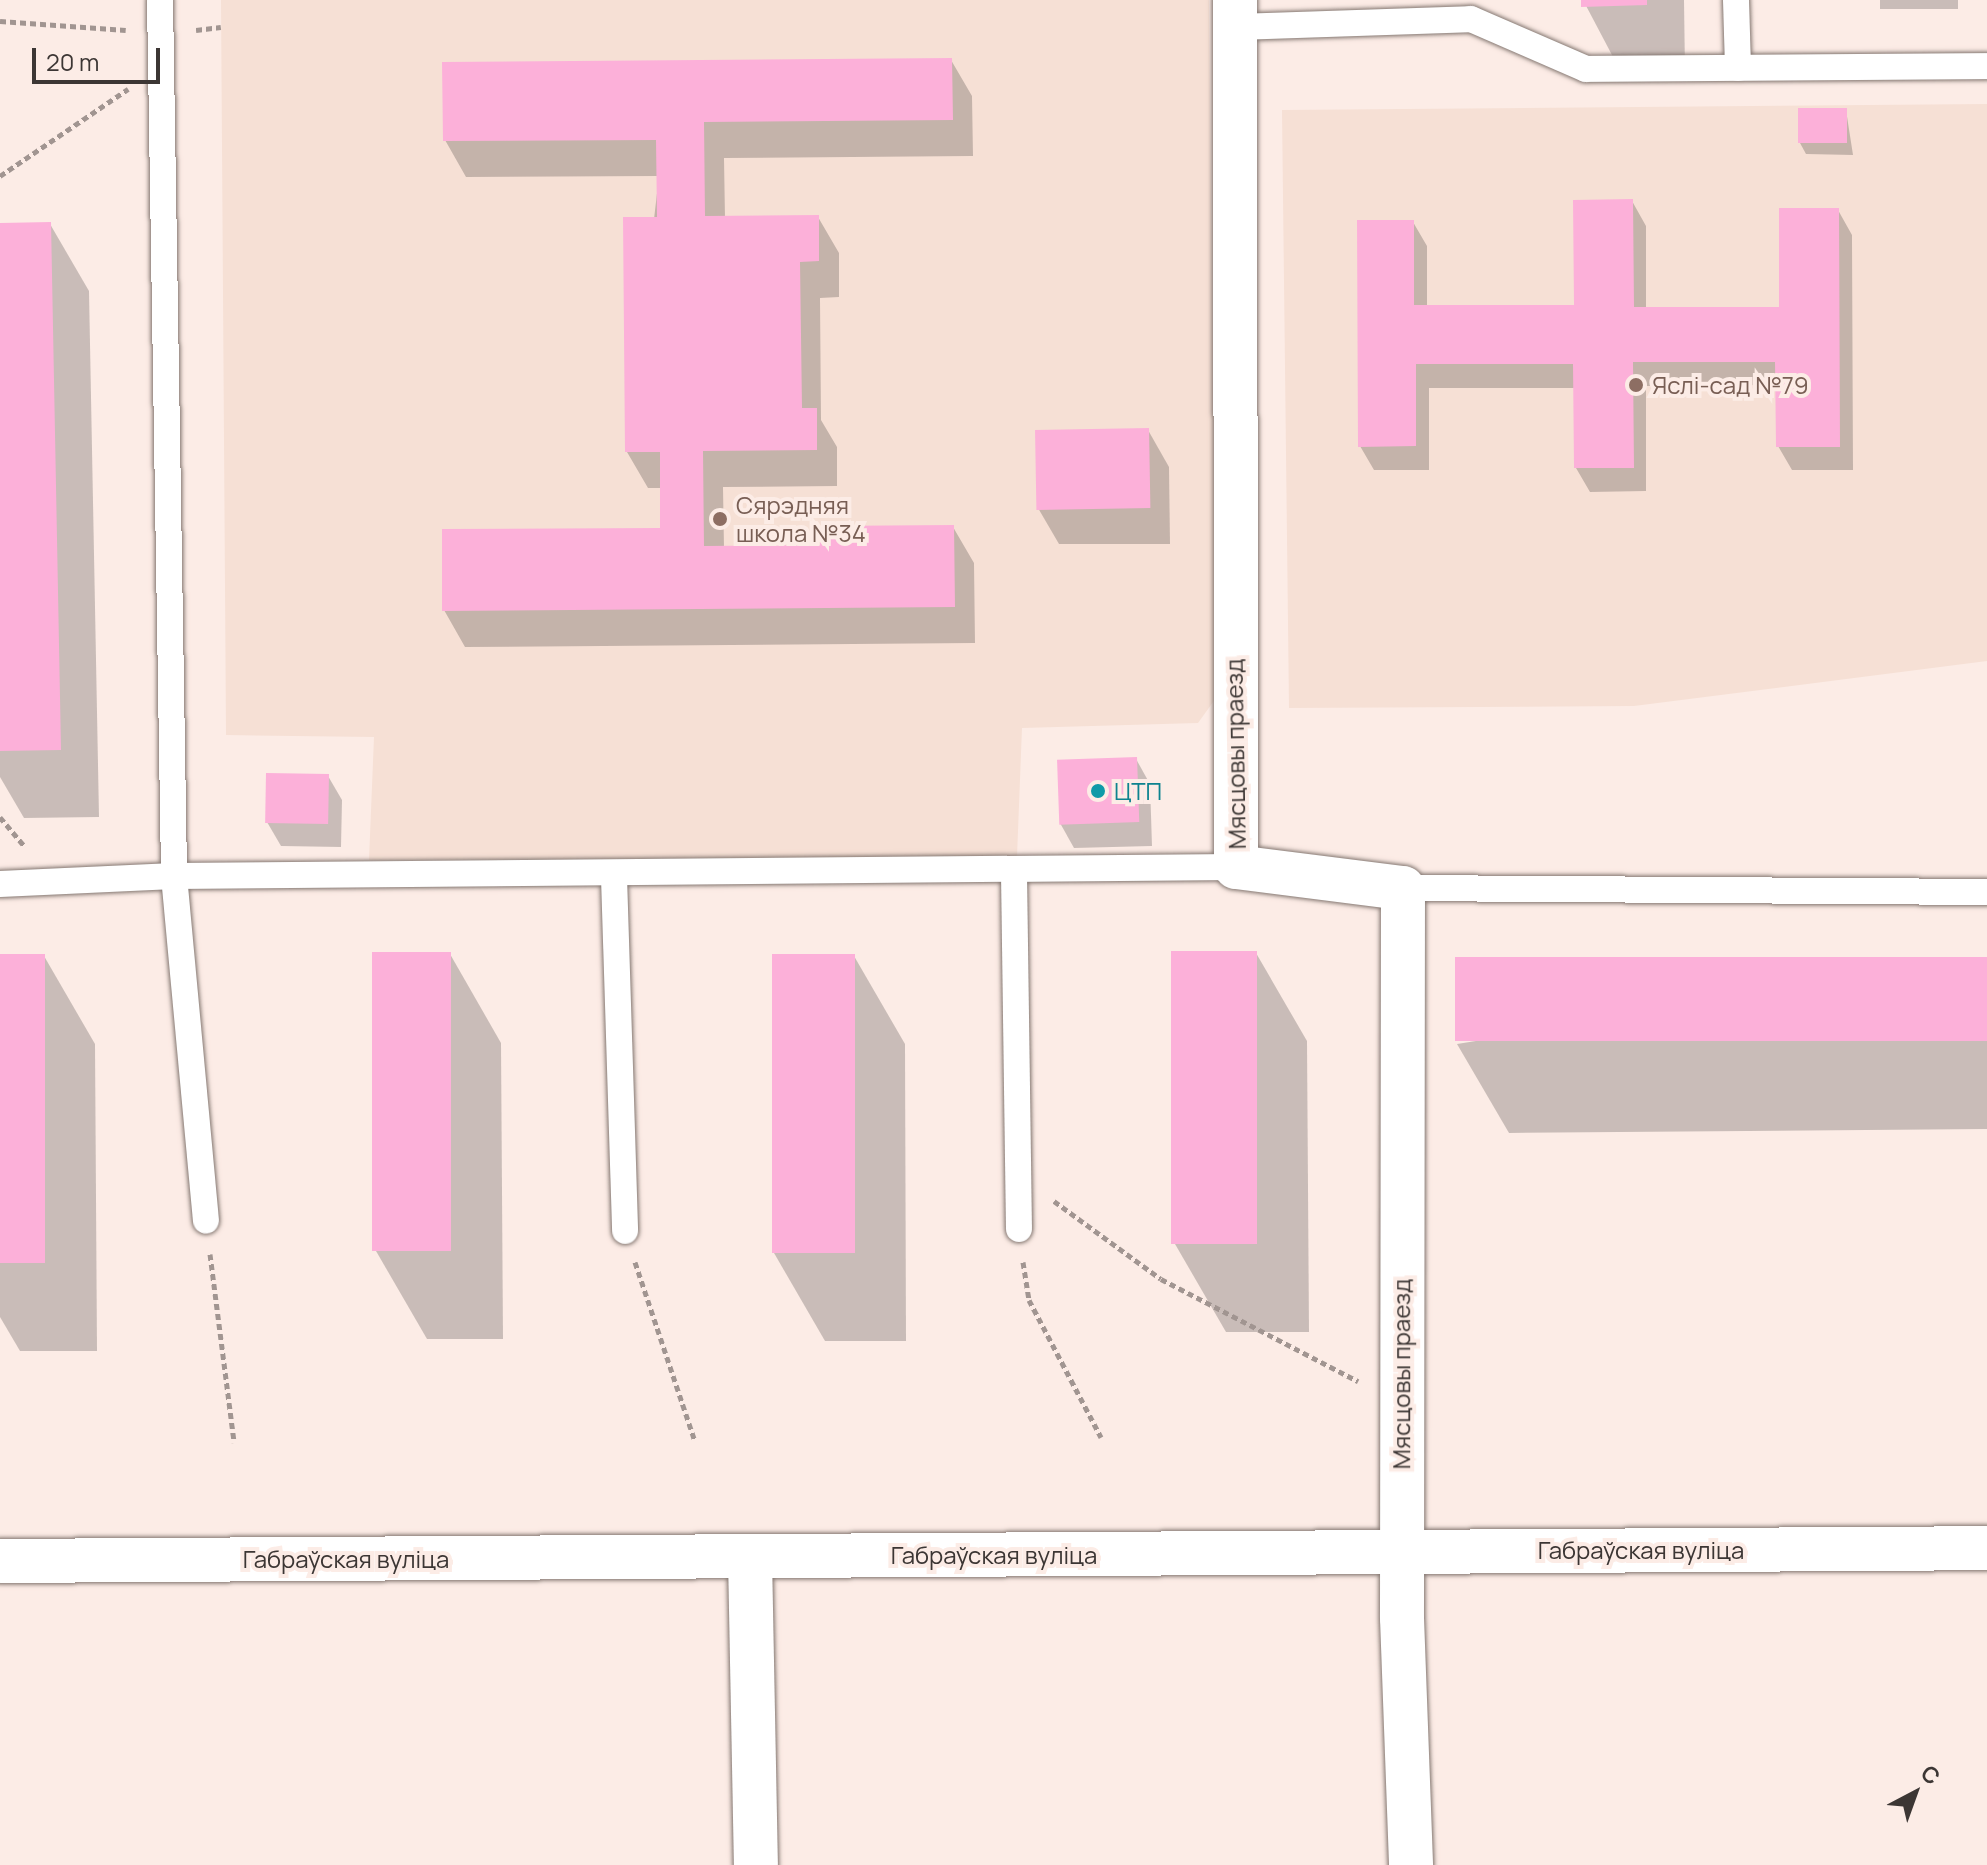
<!DOCTYPE html>
<html>
<head>
<meta charset="utf-8">
<style>
  body { margin:0 }
  #map { position:relative; width:1987px; height:1865px; overflow:hidden; background:#fcece6; font-family:Manrope,sans-serif }
  div>[style] { position:absolute }
  .built>* { inset:0; background:#f6e0d5 }
  .shadow>* { inset:0; background:#0003; transform-origin:0 0 }
  .building>* { inset:0; background:#fcb0d9; transform-origin:0 0 }
  .path>* { height:5px; margin-top:-2.5px; transform-origin:0; background:repeating-linear-gradient(90deg,#a19591 0 6px,transparent 0 10px) }
  .roads { filter:drop-shadow(0 0 2px #857872) drop-shadow(0 0 2px #857872) }
  .service>* { height:26px; margin:-13px; padding:0 13px; transform-origin:13px; border-radius:13px; background:#fff }
  .minor>* { height:44px; margin:-22px; padding:0 22px; transform-origin:22px; border-radius:22px; background:#fff }
  .primary>* { height:44px; margin:-22px; padding:0 22px; transform-origin:22px; border-radius:22px; background:#fff }
  .dots>* { width:22px; height:22px; translate:-50% -50%; box-sizing:border-box; border:4px solid #fcece6; border-radius:50% }
  span { translate:-50% -50%; white-space:nowrap; text-align:center; line-height:1.15; -webkit-text-stroke:8px #fcece6; paint-order:stroke }
  .education-label { font-size:24px; color:#785e54 }
  .left { translate:0 -50%; text-align:left }
  .street-label { font-size:24px; color:#3c3634 }
  .culture-label { font-size:24px; color:#0d838f }
  .north { position:absolute; left:1875px; top:1753px; width:80px; height:80px; -webkit-text-stroke:6px #fcece6; paint-order:stroke; rotate:41deg; font-size:22px; font-weight:700; line-height:32px; text-align:center; color:#3c3634 }
  .north::after { content:''; display:block; margin:auto; width:28px; height:36px; background:#3c3634; clip-path:polygon(50% 0,100% 100%,50% 72%,0 100%) }
  .scale { position:absolute; left:32px; top:48px; width:128px; height:36px; box-sizing:border-box; border:4px solid #3c3634; border-top:0; padding-left:10px; font-size:24px; line-height:28px; white-space:nowrap; color:#3c3634; -webkit-text-stroke:6px #fcece6; paint-order:stroke }
</style>
</head>
<body>
<div id="map">
  <div class="built">
    <div style="clip-path:polygon(221px 0,1209px 0,1216px 698px,1198px 723px,1022px 728px,1017px 857px,369px 860px,374px 737px,226px 735px)"></div>
    <div style="clip-path:polygon(1987px 104px,1987px 661px,1634px 706px,1289px 708px,1282px 110px)"></div>
  </div>
  <div class="shadow">
    <div style="clip-path:polygon(1583px 0,1684px 0,1685px 72px,1622px 74px)"></div>
    <div style="left:1880px;top:0;width:78px;height:9px"></div>
    <div style="clip-path:polygon(951px 60px,972px 96px,973px 156px,724px 158px,725px 218px,818px 217px,839px 253px,839px 297px,820px 298px,821px 420px,837px 447px,837px 486px,723px 487px,724px 548px,822px 547px,953px 527px,974px 563px,975px 643px,465px 647px,444px 610px,662px 530px,662px 488px,648px 488px,627px 452px,659px 176px,466px 177px,445px 140px)"></div>
    <div style="clip-path:polygon(1846px 110px,1853px 155px,1806px 154px,1800px 143px)"></div>
    <div style="clip-path:polygon(1632px 201px,1646px 226px,1646px 309px,1781px 309px,1838px 210px,1852px 235px,1853px 470px,1792px 470px,1778px 446px,1778px 385px,1646px 386px,1646px 491px,1590px 492px,1576px 468px,1575px 388px,1429px 388px,1429px 470px,1374px 470px,1360px 446px,1413px 222px,1427px 246px,1427px 307px,1576px 307px)"></div>
    <div style="clip-path:polygon(50px 224px,89px 291px,99px 817px,24px 818px,0 777px,0 225px)"></div>
    <div style="clip-path:polygon(1148px 430px,1169px 467px,1170px 544px,1059px 544px,1038px 508px)"></div>
    <div style="clip-path:polygon(1136px 759px,1150px 784px,1152px 846px,1074px 848px,1060px 823px)"></div>
    <div style="clip-path:polygon(328px 776px,342px 800px,341px 847px,281px 846px,267px 822px)"></div>
    <div style="clip-path:polygon(1256px 953px,1307px 1041px,1309px 1332px,1226px 1332px,1175px 1244px)"></div>
    <div style="clip-path:polygon(450px 954px,501px 1043px,503px 1339px,427px 1339px,376px 1251px)"></div>
    <div style="clip-path:polygon(0 956px,44px 956px,95px 1044px,97px 1351px,20px 1351px,0 1317px)"></div>
    <div style="clip-path:polygon(854px 956px,905px 1044px,906px 1341px,825px 1341px,774px 1253px)"></div>
    <div style="clip-path:polygon(1987px 959px,1987px 1129px,1509px 1133px,1457px 1044px)"></div>
  </div>
  <div class="building">
    <div style="clip-path:polygon(1581px 0,1647px 0,1647px 5px,1581px 7px)"></div>
    <div style="clip-path:polygon(952px 58px,953px 120px,704px 122px,705px 216px,819px 215px,819px 261px,800px 262px,802px 408px,817px 408px,817px 450px,703px 451px,704px 546px,820px 545px,820px 526px,954px 525px,955px 607px,442px 611px,442px 529px,660px 528px,660px 452px,625px 452px,623px 217px,657px 217px,656px 140px,443px 141px,442px 62px)"></div>
    <div style="left:1798px;top:108px;width:49px;height:35px"></div>
    <div style="clip-path:polygon(1633px 199px,1634px 307px,1779px 307px,1779px 208px,1839px 208px,1840px 447px,1776px 447px,1775px 362px,1633px 362px,1634px 468px,1574px 468px,1573px 364px,1416px 364px,1416px 446px,1358px 447px,1357px 220px,1414px 220px,1414px 305px,1574px 305px,1573px 200px)"></div>
    <div style="clip-path:polygon(51px 222px,61px 750px,0 751px,0 223px)"></div>
    <div style="left:1149px;top:428px;width:80px;height:114px;rotate:89deg"></div>
    <div style="left:1137px;top:757px;width:65px;height:80px;rotate:88deg"></div>
    <div style="left:266px;top:773px;width:63px;height:50px;rotate:1deg"></div>
    <div style="left:1171px;top:951px;width:86px;height:293px"></div>
    <div style="left:451px;top:952px;width:299px;height:79px;rotate:90deg"></div>
    <div style="left:0;top:954px;width:45px;height:309px"></div>
    <div style="left:772px;top:954px;width:83px;height:299px"></div>
    <div style="left:1987px;top:957px;width:84px;height:532px;rotate:90deg"></div>
  </div>
  <div class="path">
    <div style="left:0;top:21px;width:126px;rotate:4.1deg"></div>
    <div style="left:196px;top:30px;width:25px;rotate:-7deg"></div>
    <div style="left:0;top:176px;width:155px;rotate:-34.2deg"></div>
    <div style="left:0;top:817px;width:39px;rotate:50deg"></div>
    <div style="left:1054px;top:1201px;width:132px;rotate:36.1deg"></div>
    <div style="left:1161px;top:1279px;width:222px;rotate:27.4deg"></div>
    <div style="left:210px;top:1254px;width:190px;rotate:82.7deg"></div>
    <div style="left:635px;top:1262px;width:189px;rotate:71.5deg"></div>
    <div style="left:1023px;top:1262px;width:38px;rotate:81deg"></div>
    <div style="left:1029px;top:1300px;width:155px;rotate:62.3deg"></div>
  </div>
  <div class="roads">
    <div class="service">
      <div style="left:160px;top:0;width:876px;rotate:89.08deg"></div>
      <div style="left:174px;top:876px;width:346px;rotate:84.7deg"></div>
      <div style="left:1736px;top:0;width:68px;rotate:88.3deg"></div>
      <div style="left:1235px;top:27px;width:236px;rotate:-1.9deg"></div>
      <div style="left:1471px;top:19px;width:125px;rotate:23.5deg"></div>
      <div style="left:1586px;top:69px;width:401px;rotate:-0.4deg"></div>
      <div style="left:1014px;top:873px;width:356px;rotate:89.2deg"></div>
      <div style="left:614px;top:877px;width:354px;rotate:88.2deg"></div>
      <div style="left:0;top:884px;width:174px;rotate:-2.6deg"></div>
      <div style="left:174px;top:876px;width:1062px;rotate:-0.49deg"></div>
      <div style="left:1403px;top:888px;width:584px;rotate:0.39deg"></div>
    </div>
    <div class="minor">
      <div style="left:1235px;top:0;width:867px;rotate:89.93deg"></div>
      <div style="left:1236px;top:867px;width:168px;rotate:7.2deg"></div>
      <div style="left:1403px;top:888px;width:730px;rotate:90.08deg"></div>
      <div style="left:1402px;top:1618px;width:247px;rotate:87.9deg"></div>
      <div style="left:750px;top:1557px;width:308px;rotate:88.9deg"></div>
    </div>
    <div class="primary">
      <div style="left:0;top:1561px;width:1987px;rotate:-0.37deg"></div>
    </div>
  </div>
  <div class="dots">
    <div style="left:1636px;top:385px;background:#8d6e63"></div>
    <div style="left:720px;top:519px;background:#8d6e63"></div>
    <div style="left:1098px;top:791px;background:#0f9aa8"></div>
  </div>
  <div class="education-label">
    <span class="left" style="left:1652px;top:385px">Яслі-сад №79</span>
    <span class="left" style="left:736px;top:519px">Сярэдняя<br>школа №34</span>
  </div>
  <div class="street-label">
    <span style="left:1235px;top:754px;rotate:-91deg">Мясцовы праезд</span>
    <span style="left:1401px;top:1374px;rotate:-90deg">Мясцовы праезд</span>
    <span style="left:1641px;top:1550px">Габраўская вуліца</span>
    <span style="left:994px;top:1555px">Габраўская вуліца</span>
    <span style="left:346px;top:1559px">Габраўская вуліца</span>
  </div>
  <div class="culture-label">
    <span class="left" style="left:1114px;top:791px">ЦТП</span>
  </div>
  <div class="north">С</div>
  <div class="scale">20 m</div>
</div>
</body>
</html>
